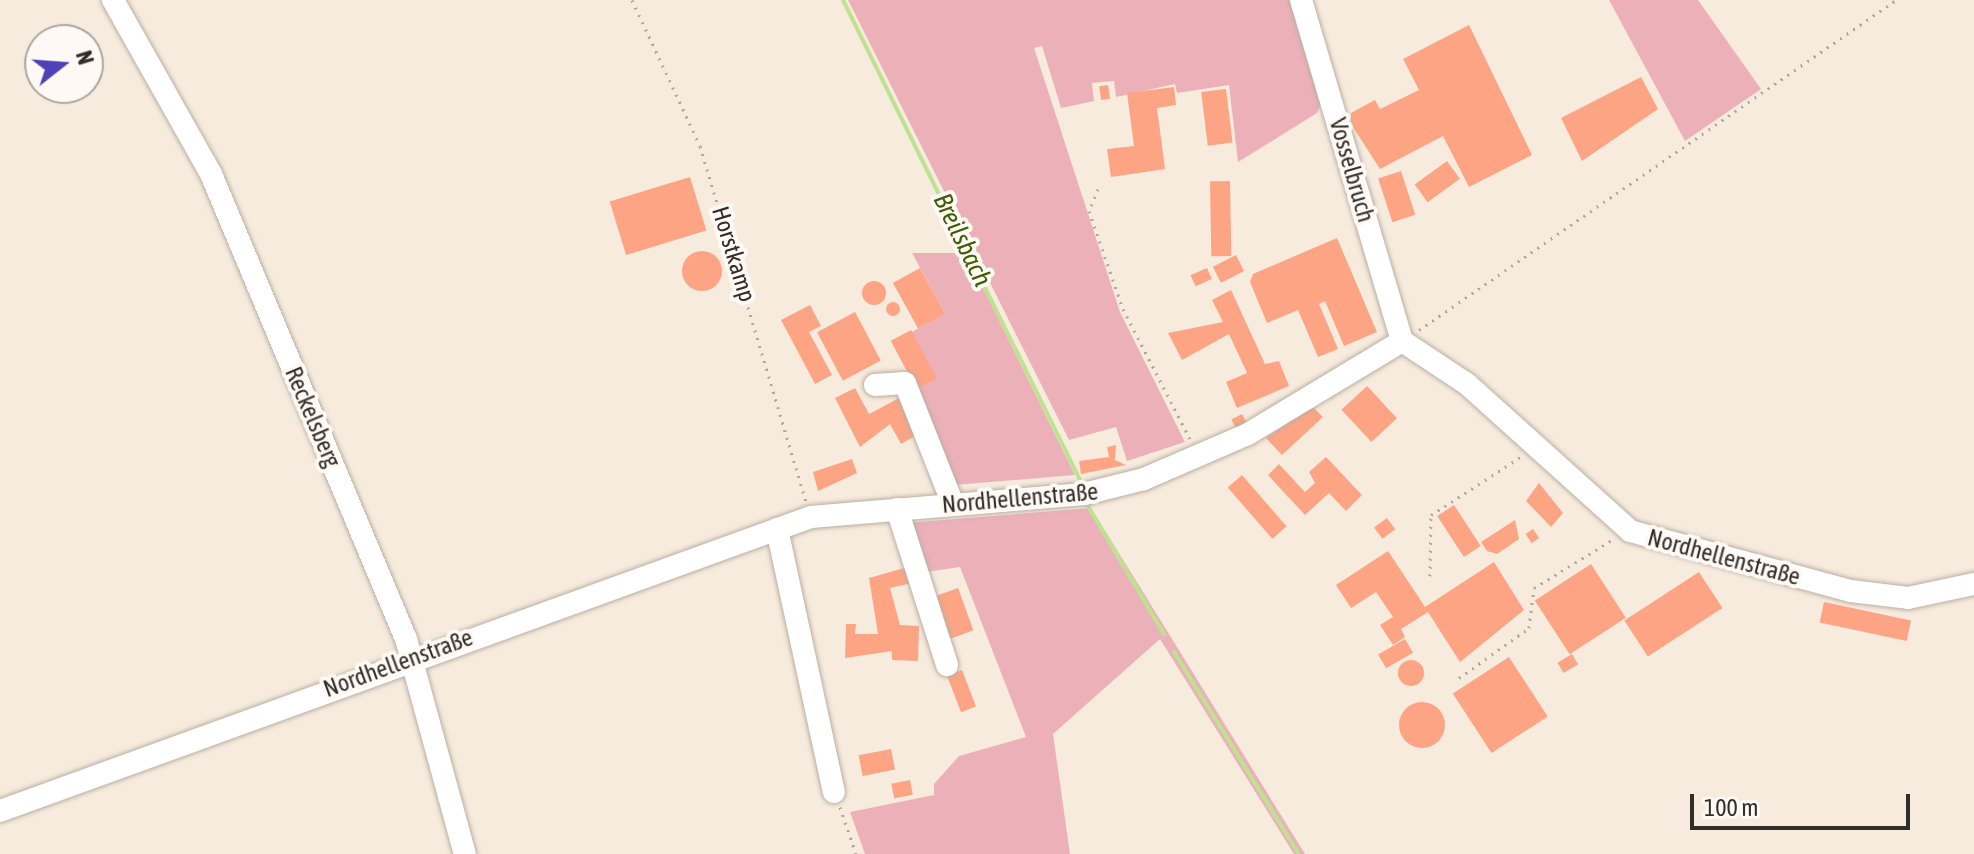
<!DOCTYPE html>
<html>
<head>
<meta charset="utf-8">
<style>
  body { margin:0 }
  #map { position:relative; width:1974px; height:854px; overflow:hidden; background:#f7ebde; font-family:"Asap Condensed",sans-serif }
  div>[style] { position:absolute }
  .green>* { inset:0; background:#ecb1b8 }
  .stream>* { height:4px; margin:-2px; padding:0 2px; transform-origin:2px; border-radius:2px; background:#bde391 }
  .building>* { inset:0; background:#fda485; transform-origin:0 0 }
  .round { border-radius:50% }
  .path>* { height:3px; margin-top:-1.5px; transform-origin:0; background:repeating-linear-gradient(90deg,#b0a79d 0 2px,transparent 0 8px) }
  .roads { filter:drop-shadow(0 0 2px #baafa2) drop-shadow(0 0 2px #baafa2) }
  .minor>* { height:22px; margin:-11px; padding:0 11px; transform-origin:11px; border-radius:11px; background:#fff }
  span { translate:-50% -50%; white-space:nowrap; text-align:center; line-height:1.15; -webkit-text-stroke:8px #fef9f4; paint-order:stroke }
  .street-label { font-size:24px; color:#312d28 }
  .water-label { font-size:26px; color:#3e5e03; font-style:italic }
  .north { position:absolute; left:24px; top:24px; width:80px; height:80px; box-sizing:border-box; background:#fef9f4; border:2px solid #aca7a2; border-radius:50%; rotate:73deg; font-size:22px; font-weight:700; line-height:32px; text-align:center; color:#312d28 }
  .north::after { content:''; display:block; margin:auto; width:28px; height:36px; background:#5141b9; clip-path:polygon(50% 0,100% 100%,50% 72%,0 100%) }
  .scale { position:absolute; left:1690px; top:794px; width:220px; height:36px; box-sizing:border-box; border:4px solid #312d28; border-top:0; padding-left:10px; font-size:24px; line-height:28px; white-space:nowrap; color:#312d28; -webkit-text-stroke:6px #fef9f4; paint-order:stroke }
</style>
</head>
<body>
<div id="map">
  <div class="green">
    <div style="clip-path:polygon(848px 0,1292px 0,1322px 101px,1317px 113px,1238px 162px,1229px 85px,1177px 93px,1175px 84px,1116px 97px,1114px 81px,1092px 83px,1094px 101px,1061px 108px,1042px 46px,1034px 48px,1120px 312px,1185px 442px,1127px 461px,1116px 427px,1069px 440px)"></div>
    <div style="clip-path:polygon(1609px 0,1698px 0,1761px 89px,1685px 141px)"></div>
    <div style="clip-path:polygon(912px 253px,966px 253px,1075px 475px,954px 485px,913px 391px,912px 332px,945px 313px)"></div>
    <div style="clip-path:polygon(1091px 508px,1305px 854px,1294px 854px,1160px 639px,1053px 734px,1070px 854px,865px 854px,850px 812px,934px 795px,934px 784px,959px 756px,1026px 737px,960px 567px,926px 572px,906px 523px)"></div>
  </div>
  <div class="stream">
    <div style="left:843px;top:0;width:535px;rotate:63.72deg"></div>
    <div style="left:1085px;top:501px;width:155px;rotate:59.3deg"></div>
    <div style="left:1174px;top:652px;width:238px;rotate:58.3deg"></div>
  </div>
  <div class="building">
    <div style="clip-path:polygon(1469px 25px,1532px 155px,1469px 187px,1443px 136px,1380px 169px,1351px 124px,1351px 113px,1375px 100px,1380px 109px,1419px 90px,1403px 59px)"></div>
    <div style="clip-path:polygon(1641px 77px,1658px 109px,1582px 161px,1561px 118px)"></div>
    <div style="left:1108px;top:85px;width:14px;height:9px;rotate:82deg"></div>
    <div style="clip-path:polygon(1174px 87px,1176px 105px,1157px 108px,1165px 169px,1111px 177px,1107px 149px,1134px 146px,1127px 93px)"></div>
    <div style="left:1226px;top:89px;width:54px;height:25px;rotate:83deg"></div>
    <div style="left:1447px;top:161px;width:22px;height:40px;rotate:54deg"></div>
    <div style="left:1401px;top:171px;width:46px;height:24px;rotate:72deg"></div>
    <div style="left:690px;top:177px;width:56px;height:84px;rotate:73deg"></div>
    <div style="left:1230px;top:181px;width:75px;height:20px;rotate:89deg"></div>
    <div style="clip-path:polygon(1337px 238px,1377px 332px,1344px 346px,1325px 301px,1319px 304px,1338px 349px,1318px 357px,1298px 310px,1267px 323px,1250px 282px,1253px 274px)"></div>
    <div class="round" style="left:682px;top:251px;width:40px;height:40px"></div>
    <div style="left:1236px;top:255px;width:18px;height:26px;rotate:63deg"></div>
    <div style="left:920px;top:268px;width:52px;height:31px;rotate:61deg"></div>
    <div style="left:1207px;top:268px;width:12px;height:18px;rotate:66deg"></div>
    <div class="round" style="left:862px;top:281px;width:24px;height:24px"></div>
    <div style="clip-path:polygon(1231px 290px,1265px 364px,1279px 361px,1289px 386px,1237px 408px,1226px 382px,1247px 373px,1229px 334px,1182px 360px,1168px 333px,1223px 322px,1212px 300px)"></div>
    <div class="round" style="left:886px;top:302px;width:14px;height:14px"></div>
    <div style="clip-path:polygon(810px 305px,821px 326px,809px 332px,832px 375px,815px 384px,781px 320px)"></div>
    <div style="left:855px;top:312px;width:55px;height:43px;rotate:62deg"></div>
    <div style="left:911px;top:330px;width:55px;height:23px;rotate:62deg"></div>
    <div style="left:1367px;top:386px;width:44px;height:35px;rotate:47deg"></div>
    <div style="clip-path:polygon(855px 388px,869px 414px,903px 396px,922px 432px,901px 444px,890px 424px,860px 447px,835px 398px)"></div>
    <div style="clip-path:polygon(1312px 406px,1323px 417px,1282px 455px,1266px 438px)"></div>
    <div style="left:1242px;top:414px;width:11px;height:12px;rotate:63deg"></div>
    <div style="clip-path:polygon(1116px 445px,1115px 460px,1126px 465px,1081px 474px,1079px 461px,1109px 457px,1107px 447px)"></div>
    <div style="clip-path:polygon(1326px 457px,1362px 495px,1346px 511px,1329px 493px,1305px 515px,1268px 475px,1279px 464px,1305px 492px,1315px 483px,1309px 472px)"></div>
    <div style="clip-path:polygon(852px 459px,857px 473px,818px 491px,813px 472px)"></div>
    <div style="left:1242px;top:475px;width:68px;height:19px;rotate:49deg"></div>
    <div style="clip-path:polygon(1539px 483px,1563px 513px,1551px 527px,1526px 501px)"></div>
    <div style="left:1454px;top:505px;width:49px;height:20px;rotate:57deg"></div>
    <div style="left:1387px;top:518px;width:14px;height:16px;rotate:54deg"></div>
    <div style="clip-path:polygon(1515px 520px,1519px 539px,1497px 554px,1487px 551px,1481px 542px)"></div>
    <div style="left:1533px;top:529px;width:11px;height:9px;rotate:56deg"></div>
    <div style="clip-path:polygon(1388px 551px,1425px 607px,1494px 562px,1524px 610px,1460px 662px,1428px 612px,1401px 629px,1405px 637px,1393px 645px,1380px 625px,1393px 617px,1376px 592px,1351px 608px,1336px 585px)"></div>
    <div style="left:1591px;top:564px;width:64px;height:67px;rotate:57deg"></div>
    <div style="clip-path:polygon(908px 567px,912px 583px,890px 588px,900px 625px,919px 626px,918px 661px,892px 660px,892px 651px,845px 658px,846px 624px,856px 624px,855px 634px,878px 634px,869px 578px)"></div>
    <div style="left:1699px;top:572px;width:43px;height:89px;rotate:57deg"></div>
    <div style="left:958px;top:588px;width:45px;height:31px;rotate:70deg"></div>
    <div style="left:1824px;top:602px;width:89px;height:21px;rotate:12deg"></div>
    <div style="left:1405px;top:639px;width:16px;height:31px;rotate:60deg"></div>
    <div style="left:1572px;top:654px;width:12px;height:17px;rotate:59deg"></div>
    <div style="left:1509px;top:657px;width:71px;height:67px;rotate:57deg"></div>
    <div class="round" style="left:1398px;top:660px;width:26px;height:26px"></div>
    <div style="left:962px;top:670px;width:39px;height:16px;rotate:69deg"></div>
    <div class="round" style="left:1399px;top:702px;width:46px;height:46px"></div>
    <div style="left:891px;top:749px;width:21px;height:33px;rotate:79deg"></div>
    <div style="left:910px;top:780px;width:15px;height:19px;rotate:79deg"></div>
  </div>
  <div class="path">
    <div style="left:632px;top:0;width:161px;rotate:65deg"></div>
    <div style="left:700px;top:146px;width:370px;rotate:73.4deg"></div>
    <div style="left:1098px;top:189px;width:24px;rotate:112deg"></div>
    <div style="left:1089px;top:211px;width:104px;rotate:70.9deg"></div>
    <div style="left:1123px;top:309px;width:146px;rotate:62.7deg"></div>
    <div style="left:1419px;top:330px;width:580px;rotate:-34.68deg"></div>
    <div style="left:1430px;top:576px;width:61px;rotate:-89.1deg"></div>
    <div style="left:1431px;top:515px;width:108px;rotate:-33deg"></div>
    <div style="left:1459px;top:678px;width:86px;rotate:-35.5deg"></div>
    <div style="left:1529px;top:628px;width:40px;rotate:-82.9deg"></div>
    <div style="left:1534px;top:588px;width:92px;rotate:-31.6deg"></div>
    <div style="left:840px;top:807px;width:50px;rotate:71.2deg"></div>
  </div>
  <div class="roads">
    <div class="minor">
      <div style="left:113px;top:0;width:200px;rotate:60.6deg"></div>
      <div style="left:211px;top:174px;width:504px;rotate:67.25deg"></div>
      <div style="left:406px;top:639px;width:223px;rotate:74.7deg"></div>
      <div style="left:1301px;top:0;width:356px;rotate:73.5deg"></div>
      <div style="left:1402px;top:341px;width:78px;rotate:33.5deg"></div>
      <div style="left:1467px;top:384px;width:219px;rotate:42deg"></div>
      <div style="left:1630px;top:531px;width:229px;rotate:15.2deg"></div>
      <div style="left:1851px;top:591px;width:57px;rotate:7deg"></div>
      <div style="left:1908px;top:598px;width:67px;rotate:-12deg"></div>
      <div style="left:875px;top:385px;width:30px;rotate:-4deg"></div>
      <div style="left:905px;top:383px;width:130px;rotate:68.4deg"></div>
      <div style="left:897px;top:509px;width:164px;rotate:72.2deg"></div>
      <div style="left:777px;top:529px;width:269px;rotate:77.8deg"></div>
      <div style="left:0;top:811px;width:863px;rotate:-19.93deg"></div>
      <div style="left:811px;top:517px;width:274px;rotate:-4.8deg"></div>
      <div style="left:1084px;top:494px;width:62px;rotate:-14deg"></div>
      <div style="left:1144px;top:479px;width:113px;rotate:-23.4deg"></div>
      <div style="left:1248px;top:434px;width:180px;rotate:-31.1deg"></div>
    </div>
  </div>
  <div class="street-label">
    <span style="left:1352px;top:170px;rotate:74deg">Vosselbruch</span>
    <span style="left:734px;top:254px;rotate:73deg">Horstkamp</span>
    <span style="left:313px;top:417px;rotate:67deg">Reckelsberg</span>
    <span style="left:1020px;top:498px;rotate:-5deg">Nordhellenstraße</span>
    <span style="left:1724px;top:557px;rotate:15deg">Nordhellenstraße</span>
    <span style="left:398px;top:663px;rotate:-20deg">Nordhellenstraße</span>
  </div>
  <div class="water-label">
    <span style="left:962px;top:240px;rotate:64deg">Breilsbach</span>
  </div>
  <div class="north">N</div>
  <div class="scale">100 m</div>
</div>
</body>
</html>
